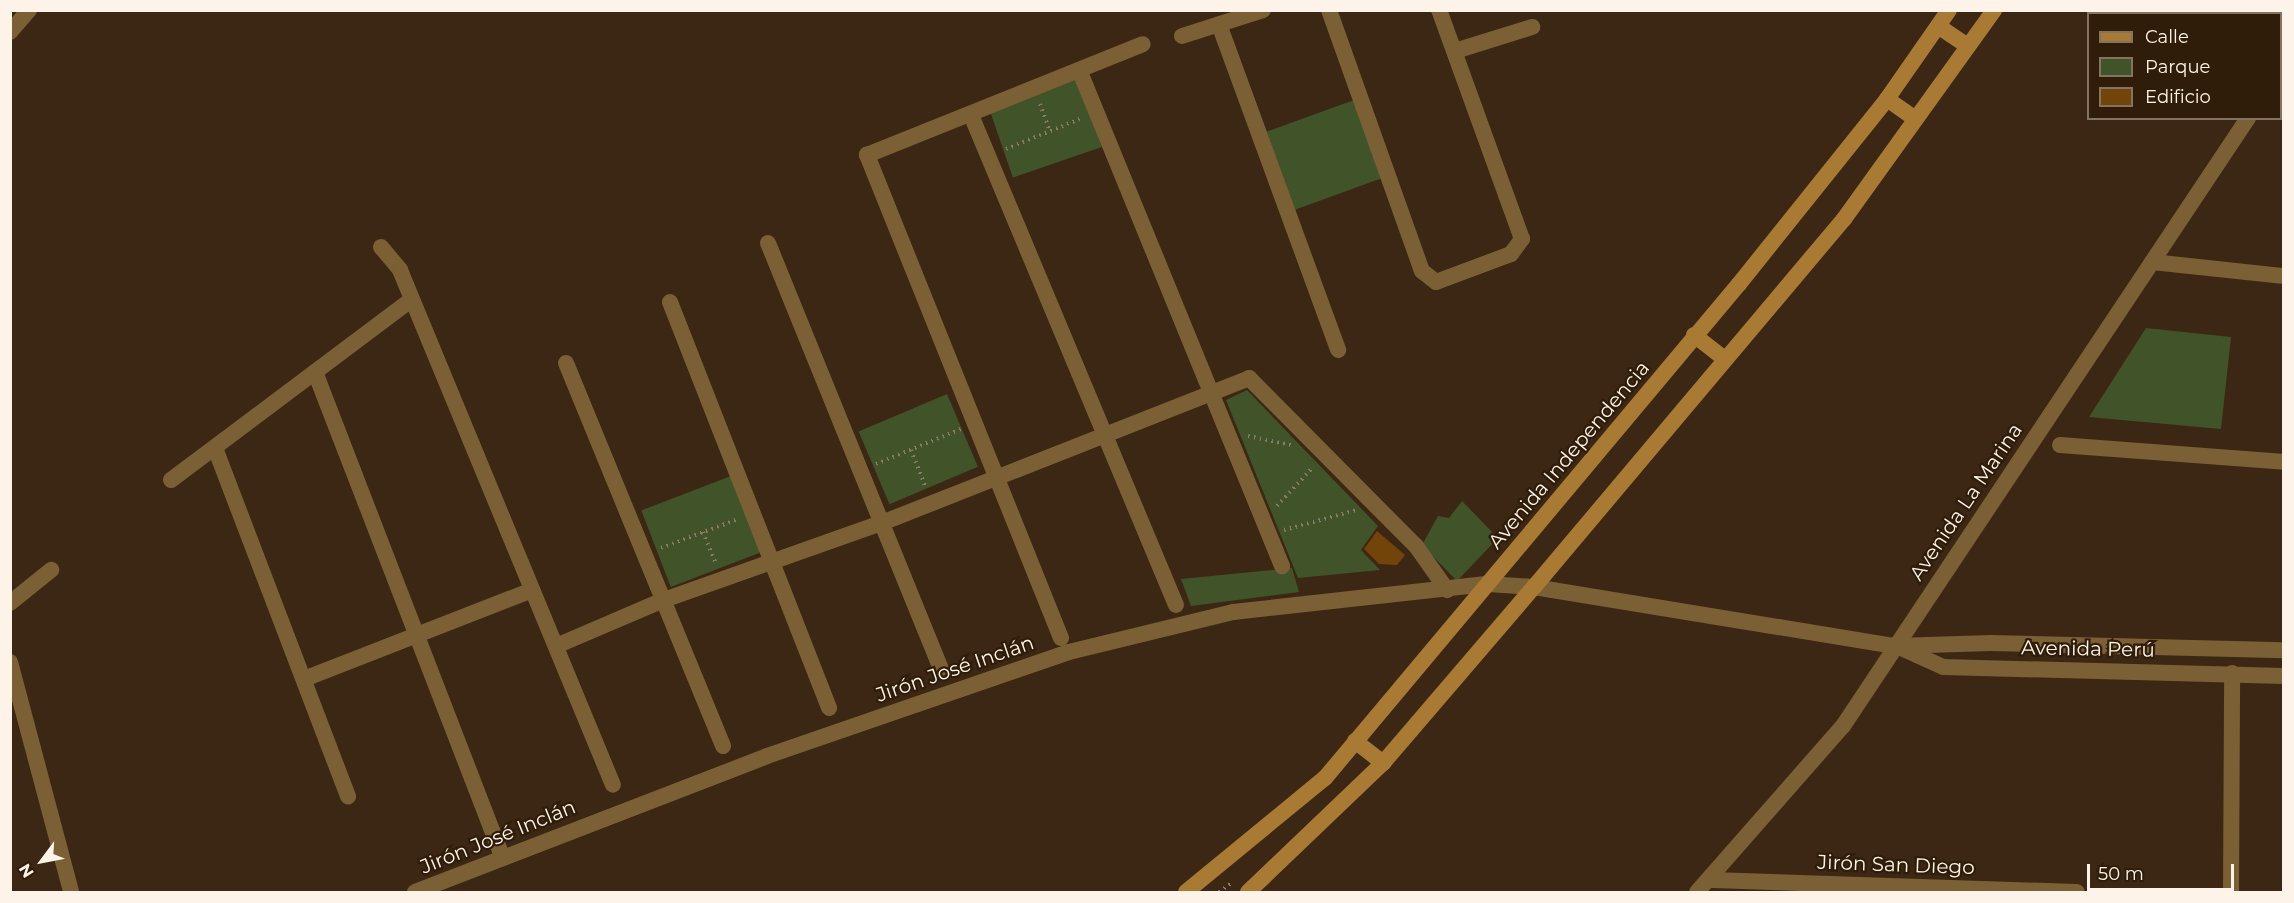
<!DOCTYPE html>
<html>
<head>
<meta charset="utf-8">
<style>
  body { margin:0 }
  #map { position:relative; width:2294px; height:903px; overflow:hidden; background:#3b2713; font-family:Montserrat,sans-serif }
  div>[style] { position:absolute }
  .green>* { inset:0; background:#415329; transform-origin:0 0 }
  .building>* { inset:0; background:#734409 }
  .path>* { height:4px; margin-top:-2px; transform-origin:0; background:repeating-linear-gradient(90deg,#8b7a6a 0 1.5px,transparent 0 6px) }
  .minor>* { height:16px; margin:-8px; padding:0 8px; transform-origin:8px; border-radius:8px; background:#7b5f35 }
  .tertiary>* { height:16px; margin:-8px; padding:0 8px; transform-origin:8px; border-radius:8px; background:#7b5f35 }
  .secondary>* { height:16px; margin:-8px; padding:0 8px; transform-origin:8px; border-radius:8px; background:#a87a34 }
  span { translate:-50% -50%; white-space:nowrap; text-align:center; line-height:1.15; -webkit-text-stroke:4.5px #301d09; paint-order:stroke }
  .street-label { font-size:20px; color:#fef3e9 }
  .frame { position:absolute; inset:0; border:12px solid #fef3e9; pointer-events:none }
  .legend { position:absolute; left:2087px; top:12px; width:195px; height:108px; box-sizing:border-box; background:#301d09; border:2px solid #827363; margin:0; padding:8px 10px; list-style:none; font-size:18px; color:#fef3e9 }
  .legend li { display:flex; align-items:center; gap:12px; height:30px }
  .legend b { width:30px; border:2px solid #827363 }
  .north { position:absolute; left:12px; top:831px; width:60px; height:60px; -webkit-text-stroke:4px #301d09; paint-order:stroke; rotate:238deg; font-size:16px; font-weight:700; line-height:24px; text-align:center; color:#fef3e9 }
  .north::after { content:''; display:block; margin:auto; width:21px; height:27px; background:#fef3e9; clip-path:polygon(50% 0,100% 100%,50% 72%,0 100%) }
  .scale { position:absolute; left:2087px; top:864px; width:147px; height:27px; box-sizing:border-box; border:3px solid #fef3e9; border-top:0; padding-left:8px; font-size:18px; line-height:21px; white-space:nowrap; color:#fef3e9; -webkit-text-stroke:4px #301d09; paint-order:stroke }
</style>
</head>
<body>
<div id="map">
  <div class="green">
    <div style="left:1078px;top:78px;width:73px;height:94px;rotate:71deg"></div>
    <div style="left:1354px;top:100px;width:83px;height:93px;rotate:70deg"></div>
    <div style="clip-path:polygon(2146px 328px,2231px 337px,2221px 429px,2089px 417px)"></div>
    <div style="clip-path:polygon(1247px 390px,1378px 526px,1361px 550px,1380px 570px,1298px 578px,1226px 400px)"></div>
    <div style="left:947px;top:394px;width:79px;height:96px;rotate:67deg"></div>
    <div style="left:731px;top:476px;width:82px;height:96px;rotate:69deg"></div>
    <div style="clip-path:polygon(1462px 501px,1498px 538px,1457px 581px,1422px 545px,1438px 516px,1449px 518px)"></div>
    <div style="clip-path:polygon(1292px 568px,1299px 592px,1191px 606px,1181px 579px)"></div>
  </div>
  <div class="building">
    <div style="clip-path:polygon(1377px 531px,1405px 555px,1397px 565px,1379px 564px,1364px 549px)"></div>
  </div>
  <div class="path">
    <div style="left:1040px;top:104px;width:29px;rotate:70deg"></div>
    <div style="left:1006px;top:149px;width:80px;rotate:-22.1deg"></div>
    <div style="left:1248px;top:436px;width:44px;rotate:11.8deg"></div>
    <div style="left:911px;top:450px;width:41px;rotate:68.5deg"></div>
    <div style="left:876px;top:464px;width:92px;rotate:-22.4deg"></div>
    <div style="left:1277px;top:506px;width:54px;rotate:-47.2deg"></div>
    <div style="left:1284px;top:530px;width:76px;rotate:-15.3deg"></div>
    <div style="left:703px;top:532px;width:35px;rotate:68deg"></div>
    <div style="left:661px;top:548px;width:82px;rotate:-20.6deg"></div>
    <div style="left:1219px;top:892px;width:17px;rotate:-36deg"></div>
  </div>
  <div class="minor">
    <div style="left:1329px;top:10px;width:277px;rotate:70.4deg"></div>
    <div style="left:1422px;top:271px;width:18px;rotate:38deg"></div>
    <div style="left:1436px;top:282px;width:80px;rotate:-20.5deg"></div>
    <div style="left:1511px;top:254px;width:19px;rotate:-54deg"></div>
    <div style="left:1522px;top:239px;width:244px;rotate:-109.9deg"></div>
    <div style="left:1220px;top:27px;width:344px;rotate:69.9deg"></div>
    <div style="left:10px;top:32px;width:29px;rotate:-49deg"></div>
    <div style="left:1182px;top:36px;width:85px;rotate:-17.8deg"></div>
    <div style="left:1455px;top:51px;width:81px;rotate:-17.3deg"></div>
    <div style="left:1080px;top:72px;width:534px;rotate:67.76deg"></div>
    <div style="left:971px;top:115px;width:531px;rotate:67.3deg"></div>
    <div style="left:768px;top:243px;width:459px;rotate:67.9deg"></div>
    <div style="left:381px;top:247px;width:30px;rotate:50deg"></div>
    <div style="left:400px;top:270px;width:557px;rotate:67.53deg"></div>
    <div style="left:2152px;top:262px;width:133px;rotate:6.1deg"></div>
    <div style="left:670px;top:302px;width:436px;rotate:68.6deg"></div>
    <div style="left:566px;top:363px;width:414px;rotate:67.7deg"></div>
    <div style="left:315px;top:372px;width:519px;rotate:68.88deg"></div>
    <div style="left:2060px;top:445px;width:225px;rotate:4.3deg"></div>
    <div style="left:215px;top:448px;width:373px;rotate:69.1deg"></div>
    <div style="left:171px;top:480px;width:301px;rotate:-36.9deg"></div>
    <div style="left:10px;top:603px;width:53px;rotate:-38.8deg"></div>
    <div style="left:1061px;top:638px;width:521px;rotate:-111.88deg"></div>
    <div style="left:867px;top:155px;width:297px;rotate:-21.9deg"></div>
    <div style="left:556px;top:646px;width:114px;rotate:-23.2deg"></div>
    <div style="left:661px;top:601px;width:231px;rotate:-19.5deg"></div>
    <div style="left:879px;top:524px;width:398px;rotate:-21.5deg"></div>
    <div style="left:1249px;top:378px;width:237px;rotate:45.2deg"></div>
    <div style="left:1416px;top:546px;width:54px;rotate:54.8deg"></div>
    <div style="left:10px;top:662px;width:238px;rotate:75.1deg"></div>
    <div style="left:304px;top:679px;width:245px;rotate:-21.3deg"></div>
    <div style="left:1712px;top:880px;width:365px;rotate:1.9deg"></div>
    <div style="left:415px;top:892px;width:377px;rotate:-21.1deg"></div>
    <div style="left:767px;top:756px;width:319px;rotate:-19deg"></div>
    <div style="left:1069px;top:652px;width:169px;rotate:-13.7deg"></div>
    <div style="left:1233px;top:612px;width:257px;rotate:-6.3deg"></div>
    <div style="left:1488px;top:584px;width:46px;rotate:3.7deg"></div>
    <div style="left:2231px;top:892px;width:219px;rotate:-89.7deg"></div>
  </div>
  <div class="tertiary">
    <div style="left:2239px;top:10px;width:6px;rotate:45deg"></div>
    <div style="left:2280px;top:37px;width:4px;rotate:27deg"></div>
    <div style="left:2280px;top:71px;width:6px;rotate:-51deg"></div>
    <div style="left:1534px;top:587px;width:367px;rotate:9.3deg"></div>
    <div style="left:1896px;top:646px;width:95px;rotate:-1.8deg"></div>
    <div style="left:1991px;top:643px;width:293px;rotate:1.4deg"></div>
    <div style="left:1899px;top:647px;width:48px;rotate:24.4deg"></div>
    <div style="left:1943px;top:667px;width:341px;rotate:1.5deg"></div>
    <div style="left:1697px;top:892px;width:221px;rotate:-48.7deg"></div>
    <div style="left:1843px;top:726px;width:731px;rotate:-56.33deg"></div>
    <div style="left:2028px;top:892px;width:1px;rotate:-90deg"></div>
    <div style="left:2049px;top:892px;width:1px;rotate:-90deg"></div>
  </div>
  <div class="secondary">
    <div style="left:1938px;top:26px;width:36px;rotate:34deg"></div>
    <div style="left:1887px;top:99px;width:35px;rotate:35deg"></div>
    <div style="left:1694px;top:335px;width:37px;rotate:38deg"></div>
    <div style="left:1355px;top:741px;width:36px;rotate:38deg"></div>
    <div style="left:1186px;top:892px;width:180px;rotate:-39.4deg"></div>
    <div style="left:1325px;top:778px;width:645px;rotate:-50.04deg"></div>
    <div style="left:1739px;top:284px;width:237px;rotate:-51.3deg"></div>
    <div style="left:1887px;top:99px;width:108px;rotate:-55.1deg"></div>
    <div style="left:1248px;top:892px;width:187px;rotate:-43.7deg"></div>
    <div style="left:1383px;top:763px;width:232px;rotate:-49.4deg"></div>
    <div style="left:1534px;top:587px;width:481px;rotate:-49.9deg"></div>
    <div style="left:1844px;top:219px;width:257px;rotate:-54.3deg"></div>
  </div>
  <div class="street-label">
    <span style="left:1569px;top:455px;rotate:-50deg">Avenida Independencia</span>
    <span style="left:1966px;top:502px;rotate:-56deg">Avenida La Marina</span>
    <span style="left:2088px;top:649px;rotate:1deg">Avenida Perú</span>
    <span style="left:955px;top:669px;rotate:-19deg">Jirón José Inclán</span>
    <span style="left:498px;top:837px;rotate:-22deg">Jirón José Inclán</span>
    <span style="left:1896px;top:865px;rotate:2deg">Jirón San Diego</span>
  </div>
  <div class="frame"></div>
  <ul class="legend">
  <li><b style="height:8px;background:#a87a34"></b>Calle</li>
  <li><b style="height:16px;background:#415329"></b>Parque</li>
  <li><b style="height:16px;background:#734409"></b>Edificio</li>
  </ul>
  <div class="north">N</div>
  <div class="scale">50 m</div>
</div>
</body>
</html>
